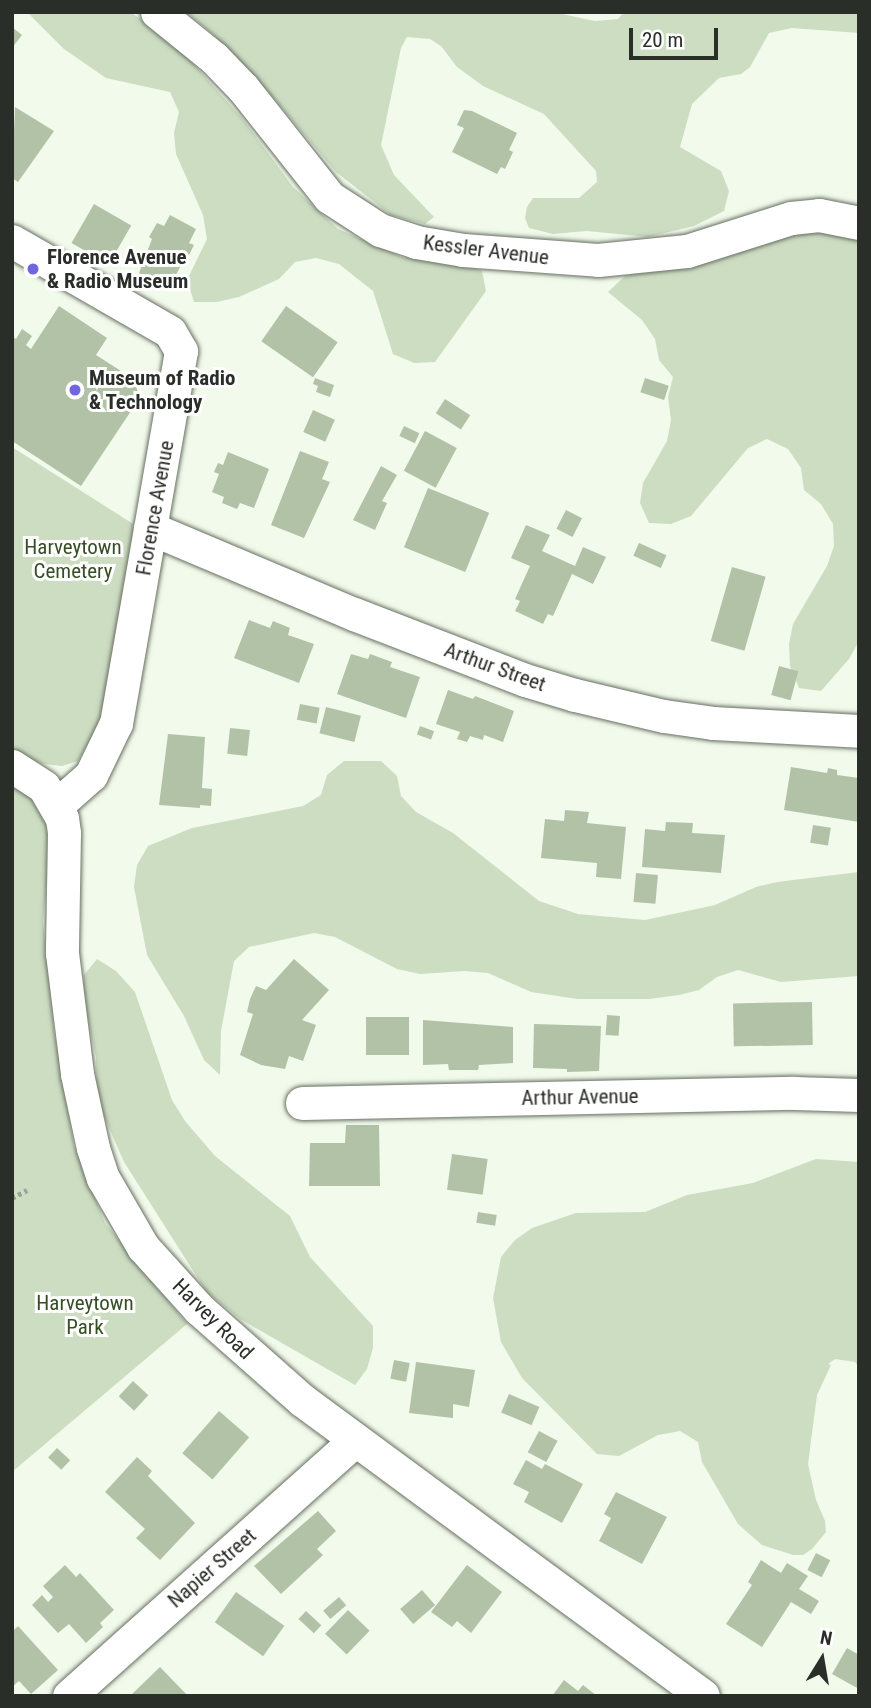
<!DOCTYPE html>
<html>
<head>
<meta charset="utf-8">
<style>
  body { margin:0 }
  #map { position:relative; width:871px; height:1708px; overflow:hidden; background:#f1faeb; font-family:"Roboto Condensed",sans-serif }
  div>[style] { position:absolute }
  .green>* { inset:0; background:#cdddc2 }
  .building>* { inset:0; background:#b2c2a7; transform-origin:0 0 }
  .path>* { height:4.5px; margin-top:-2.25px; transform-origin:0; background:repeating-linear-gradient(90deg,#9ca398 0 3.5px,transparent 0 7px) }
  .roads { filter:drop-shadow(0 0 2px #676f61) drop-shadow(0 0 2px #676f61) }
  .street>* { height:33px; margin:-16.5px; padding:0 16.5px; transform-origin:16.5px; border-radius:16.5px; background:#fff }
  .dots>* { width:19px; height:19px; translate:-50% -50%; box-sizing:border-box; border:4px solid #fff; border-radius:50% }
  span { translate:-50% -50%; white-space:nowrap; text-align:center; line-height:1.15; -webkit-text-stroke:6px #fff; paint-order:stroke }
  .street-label { font-size:21px; color:#2a2e28 }
  .poi-label { font-size:21px; color:#2a2e28; font-weight:700 }
  .left { translate:0 -50%; text-align:left }
  .park-label { font-size:21px; color:#364e24 }
  .frame { position:absolute; inset:0; border:14px solid #2a2e28; pointer-events:none }
  .north { position:absolute; left:787px; top:1624px; width:70px; height:70px; -webkit-text-stroke:5px #fff; paint-order:stroke; rotate:11deg; font-size:19px; font-weight:700; line-height:28px; text-align:center; color:#2a2e28 }
  .north::after { content:''; display:block; margin:auto; width:24px; height:32px; background:#2a2e28; clip-path:polygon(50% 0,100% 100%,50% 72%,0 100%) }
  .scale { position:absolute; left:629px; top:28px; width:89px; height:32px; box-sizing:border-box; border:4px solid #2a2e28; border-top:0; padding-left:9px; font-size:21px; line-height:24px; white-space:nowrap; color:#2a2e28; -webkit-text-stroke:5px #fff; paint-order:stroke }
</style>
</head>
<body>
<div id="map">
  <div class="green">
    <div style="clip-path:polygon(27px 12px,130px 12px,171px 39px,242px 118px,293px 187px,338px 229px,401px 257px,463px 263px,482px 271px,486px 291px,435px 362px,414px 363px,393px 354px,373px 291px,339px 264px,316px 258px,295px 262px,279px 279px,239px 297px,217px 302px,194px 302px,187px 280px,207px 239px,203px 215px,176px 154px,174px 133px,179px 112px,170px 92px,106px 78px,64px 49px)"></div>
    <div style="clip-path:polygon(186px 12px,553px 12px,595px 21px,618px 19px,624px 12px,859px 12px,859px 33px,792px 28px,769px 33px,750px 67px,741px 74px,719px 78px,692px 104px,680px 147px,721px 171px,729px 191px,724px 211px,694px 226px,648px 237px,587px 231px,553px 234px,529px 228px,525px 218px,527px 207px,533px 198px,579px 198px,597px 182px,596px 171px,544px 114px,483px 86px,457px 67px,441px 46px,430px 39px,407px 37px,401px 48px,381px 145px,394px 175px,434px 217px,425px 224px,391px 215px,336px 172px,271px 95px,213px 34px)"></div>
    <div style="clip-path:polygon(814px 230px,859px 239px,859px 641px,849px 659px,821px 691px,799px 688px,790px 666px,789px 644px,793px 624px,827px 566px,834px 546px,833px 524px,821px 504px,804px 490px,801px 468px,788px 449px,767px 439px,748px 448px,691px 516px,671px 524px,649px 523px,640px 503px,643px 483px,667px 441px,671px 420px,668px 397px,673px 377px,659px 360px,655px 339px,642px 320px,608px 292px,625px 276px,646px 270px,793px 232px)"></div>
    <div style="clip-path:polygon(12px 447px,138px 527px,105px 713px,78px 761px,62px 766px,44px 764px,12px 754px)"></div>
    <div style="clip-path:polygon(344px 761px,381px 761px,397px 776px,401px 796px,416px 812px,453px 833px,539px 901px,578px 914px,645px 920px,715px 905px,756px 887px,777px 882px,859px 872px,859px 976px,781px 982px,738px 970px,717px 977px,699px 990px,679px 995px,649px 999px,577px 999px,531px 992px,488px 973px,464px 971px,420px 974px,397px 969px,335px 937px,314px 933px,249px 947px,234px 961px,221px 1031px,220px 1075px,204px 1060px,184px 1016px,147px 955px,134px 887px,137px 865px,148px 846px,192px 828px,303px 806px,321px 795px,327px 775px)"></div>
    <div style="clip-path:polygon(12px 783px,36px 803px,46px 822px,49px 854px,43px 922px,54px 1030px,74px 1146px,105px 1223px,187px 1324px,12px 1472px)"></div>
    <div style="clip-path:polygon(97px 959px,116px 971px,135px 992px,172px 1100px,185px 1121px,215px 1156px,290px 1216px,310px 1257px,373px 1326px,373px 1348px,367px 1369px,355px 1385px,240px 1319px,206px 1291px,124px 1162px,97px 1100px,96px 1057px,83px 996px,84px 975px)"></div>
    <div style="clip-path:polygon(816px 1159px,859px 1162px,859px 1367px,855px 1362px,835px 1359px,828px 1364px,831px 1365px,817px 1395px,808px 1464px,816px 1500px,825px 1521px,826px 1532px,812px 1549px,803px 1555px,793px 1555px,762px 1545px,738px 1524px,702px 1462px,698px 1442px,680px 1431px,658px 1435px,619px 1456px,597px 1454px,522px 1378px,501px 1342px,493px 1298px,501px 1257px,515px 1240px,532px 1228px,576px 1213px,645px 1212px,687px 1195px,753px 1183px)"></div>
  </div>
  <div class="building">
    <div style="clip-path:polygon(12px 27px,22px 35px,12px 48px)"></div>
    <div style="clip-path:polygon(15px 107px,54px 131px,18px 182px,12px 178px)"></div>
    <div style="clip-path:polygon(464px 110px,472px 111px,517px 133px,509px 150px,513px 152px,505px 169px,501px 167px,497px 174px,452px 152px,464px 128px,457px 125px)"></div>
    <div style="left:94px;top:204px;width:43px;height:45px;rotate:30deg"></div>
    <div style="clip-path:polygon(170px 215px,196px 229px,189px 243px,194px 245px,186px 261px,184px 259px,176px 275px,173px 273px,165px 287px,139px 273px,152px 239px,149px 237px,157px 223px,164px 226px)"></div>
    <div style="clip-path:polygon(59px 306px,107px 338px,96px 355px,135px 380px,139px 399px,81px 486px,12px 441px,12px 336px,16px 339px,22px 329px,32px 336px,26px 345px,31px 349px)"></div>
    <div style="left:286px;top:306px;width:63px;height:43px;rotate:35deg"></div>
    <div style="clip-path:polygon(315px 378px,334px 385px,330px 397px,316px 392px,318px 386px,313px 384px)"></div>
    <div style="left:645px;top:378px;width:25px;height:15px;rotate:18deg"></div>
    <div style="left:445px;top:399px;width:30px;height:17px;rotate:33deg"></div>
    <div style="left:313px;top:410px;width:24px;height:24px;rotate:24deg"></div>
    <div style="left:404px;top:426px;width:17px;height:11px;rotate:25deg"></div>
    <div style="left:425px;top:431px;width:36px;height:45px;rotate:28deg"></div>
    <div style="clip-path:polygon(300px 451px,329px 462px,322px 479px,330px 482px,304px 538px,271px 525px)"></div>
    <div style="clip-path:polygon(228px 452px,269px 469px,254px 508px,240px 503px,237px 509px,222px 503px,224px 497px,212px 492px,219px 474px,214px 472px,218px 463px,223px 465px)"></div>
    <div style="clip-path:polygon(381px 466px,397px 475px,382px 501px,387px 503px,375px 530px,353px 520px)"></div>
    <div style="left:428px;top:488px;width:66px;height:64px;rotate:22deg"></div>
    <div style="left:566px;top:510px;width:18px;height:21px;rotate:27deg"></div>
    <div style="clip-path:polygon(526px 525px,550px 535px,542px 551px,575px 566px,583px 547px,606px 557px,593px 584px,572px 574px,553px 616px,548px 614px,543px 624px,515px 611px,520px 601px,515px 599px,530px 566px,511px 558px)"></div>
    <div style="left:639px;top:543px;width:30px;height:14px;rotate:24deg"></div>
    <div style="left:732px;top:567px;width:35px;height:77px;rotate:16deg"></div>
    <div style="clip-path:polygon(249px 620px,270px 628px,273px 621px,290px 628px,288px 635px,314px 644px,299px 683px,234px 658px)"></div>
    <div style="clip-path:polygon(351px 654px,368px 659px,370px 654px,392px 662px,390px 667px,420px 677px,406px 718px,337px 694px)"></div>
    <div style="left:779px;top:666px;width:20px;height:30px;rotate:15deg"></div>
    <div style="clip-path:polygon(448px 690px,473px 699px,475px 696px,514px 711px,503px 742px,484px 735px,483px 740px,470px 736px,467px 742px,457px 739px,460px 732px,436px 724px)"></div>
    <div style="left:300px;top:704px;width:20px;height:16px;rotate:11deg"></div>
    <div style="left:326px;top:707px;width:36px;height:27px;rotate:14deg"></div>
    <div style="left:420px;top:726px;width:15px;height:9px;rotate:20deg"></div>
    <div style="left:230px;top:728px;width:20px;height:26px;rotate:6deg"></div>
    <div style="clip-path:polygon(168px 734px,205px 737px,202px 788px,212px 789px,211px 806px,200px 805px,200px 808px,159px 805px)"></div>
    <div style="clip-path:polygon(791px 767px,827px 773px,828px 768px,837px 770px,837px 775px,859px 778px,859px 822px,784px 810px)"></div>
    <div style="clip-path:polygon(565px 810px,589px 812px,587px 823px,626px 827px,621px 879px,596px 877px,597px 863px,541px 858px,545px 819px,564px 821px)"></div>
    <div style="clip-path:polygon(666px 822px,693px 823px,692px 833px,725px 835px,721px 873px,642px 867px,645px 829px,665px 831px)"></div>
    <div style="left:813px;top:825px;width:18px;height:18px;rotate:9deg"></div>
    <div style="left:636px;top:873px;width:22px;height:29px;rotate:5deg"></div>
    <div style="clip-path:polygon(294px 959px,329px 990px,302px 1020px,316px 1025px,303px 1061px,289px 1056px,285px 1069px,261px 1065px,240px 1055px,253px 1014px,247px 1012px,250px 999px,256px 986px,266px 990px)"></div>
    <div style="left:812px;top:1002px;width:43px;height:79px;rotate:89deg"></div>
    <div style="left:607px;top:1015px;width:13px;height:20px;rotate:4deg"></div>
    <div style="left:366px;top:1017px;width:43px;height:38px"></div>
    <div style="clip-path:polygon(423px 1020px,513px 1027px,513px 1063px,479px 1065px,478px 1070px,449px 1070px,448px 1064px,423px 1065px)"></div>
    <div style="clip-path:polygon(534px 1024px,601px 1026px,599px 1071px,567px 1072px,567px 1069px,533px 1068px)"></div>
    <div style="clip-path:polygon(346px 1125px,379px 1125px,380px 1186px,309px 1186px,310px 1143px,345px 1143px)"></div>
    <div style="left:452px;top:1154px;width:36px;height:36px;rotate:8deg"></div>
    <div style="left:478px;top:1212px;width:19px;height:11px;rotate:9deg"></div>
    <div style="left:394px;top:1360px;width:16px;height:19px;rotate:11deg"></div>
    <div style="clip-path:polygon(416px 1362px,475px 1370px,469px 1407px,453px 1404px,453px 1418px,409px 1413px)"></div>
    <div style="left:133px;top:1381px;width:21px;height:21px;rotate:43deg"></div>
    <div style="left:509px;top:1394px;width:33px;height:20px;rotate:23deg"></div>
    <div style="left:219px;top:1411px;width:40px;height:56px;rotate:41deg"></div>
    <div style="left:539px;top:1431px;width:21px;height:24px;rotate:28deg"></div>
    <div style="left:57px;top:1448px;width:18px;height:13px;rotate:43deg"></div>
    <div style="clip-path:polygon(137px 1457px,152px 1471px,148px 1476px,195px 1523px,160px 1560px,136px 1538px,145px 1529px,105px 1492px)"></div>
    <div style="clip-path:polygon(526px 1460px,542px 1469px,545px 1464px,583px 1484px,562px 1523px,524px 1502px,529px 1492px,513px 1484px)"></div>
    <div style="clip-path:polygon(616px 1492px,667px 1517px,642px 1564px,599px 1541px,611px 1518px,604px 1514px)"></div>
    <div style="clip-path:polygon(318px 1511px,336px 1531px,317px 1549px,323px 1555px,281px 1594px,254px 1566px)"></div>
    <div style="left:816px;top:1553px;width:16px;height:19px;rotate:27deg"></div>
    <div style="clip-path:polygon(761px 1560px,781px 1573px,787px 1563px,808px 1576px,799px 1589px,819px 1601px,811px 1614px,791px 1602px,762px 1647px,726px 1624px,752px 1585px,748px 1582px)"></div>
    <div style="clip-path:polygon(65px 1565px,76px 1577px,80px 1573px,114px 1610px,100px 1623px,103px 1627px,86px 1643px,69px 1624px,58px 1633px,32px 1605px,42px 1595px,48px 1602px,53px 1597px,43px 1586px)"></div>
    <div style="clip-path:polygon(467px 1565px,502px 1592px,471px 1633px,457px 1621px,452px 1627px,431px 1612px)"></div>
    <div style="left:422px;top:1590px;width:20px;height:29px;rotate:49deg"></div>
    <div style="left:236px;top:1592px;width:59px;height:37px;rotate:35deg"></div>
    <div style="left:339px;top:1597px;width:11px;height:21px;rotate:49deg"></div>
    <div style="left:348px;top:1610px;width:30px;height:33px;rotate:44deg"></div>
    <div style="left:306px;top:1611px;width:21px;height:11px;rotate:43deg"></div>
    <div style="clip-path:polygon(18px 1626px,58px 1670px,31px 1694px,19px 1681px,12px 1687px,12px 1632px)"></div>
    <div style="clip-path:polygon(847px 1648px,859px 1655px,859px 1689px,832px 1674px)"></div>
    <div style="clip-path:polygon(160px 1667px,188px 1696px,130px 1696px)"></div>
    <div style="clip-path:polygon(564px 1680px,578px 1691px,583px 1685px,597px 1696px,552px 1696px)"></div>
  </div>
  <div class="path">
    <div style="left:12px;top:1198px;width:17px;rotate:-28deg"></div>
  </div>
  <div class="roads">
    <div class="street">
      <div style="left:157px;top:12px;width:73px;rotate:38.9deg"></div>
      <div style="left:214px;top:58px;width:42px;rotate:46deg"></div>
      <div style="left:243px;top:88px;width:139px;rotate:51.7deg"></div>
      <div style="left:329px;top:197px;width:61px;rotate:32.9deg"></div>
      <div style="left:380px;top:230px;width:38px;rotate:18deg"></div>
      <div style="left:416px;top:242px;width:48px;rotate:9.7deg"></div>
      <div style="left:463px;top:250px;width:135px;rotate:4.2deg"></div>
      <div style="left:598px;top:260px;width:89px;rotate:-5.8deg"></div>
      <div style="left:687px;top:251px;width:109px;rotate:-17.6deg"></div>
      <div style="left:791px;top:218px;width:28px;rotate:-6deg"></div>
      <div style="left:819px;top:215px;width:41px;rotate:11.3deg"></div>
      <div style="left:12px;top:241px;width:182px;rotate:29.9deg"></div>
      <div style="left:170px;top:332px;width:22px;rotate:60deg"></div>
      <div style="left:181px;top:351px;width:378px;rotate:99.9deg"></div>
      <div style="left:116px;top:723px;width:58px;rotate:115.7deg"></div>
      <div style="left:91px;top:775px;width:47px;rotate:138.5deg"></div>
      <div style="left:150px;top:528px;width:221px;rotate:22.9deg"></div>
      <div style="left:354px;top:614px;width:183px;rotate:21.1deg"></div>
      <div style="left:525px;top:680px;width:52px;rotate:16.7deg"></div>
      <div style="left:575px;top:695px;width:91px;rotate:13.3deg"></div>
      <div style="left:664px;top:716px;width:49px;rotate:8.1deg"></div>
      <div style="left:713px;top:723px;width:146px;rotate:3.1deg"></div>
      <div style="left:12px;top:766px;width:38px;rotate:33deg"></div>
      <div style="left:44px;top:787px;width:36px;rotate:60deg"></div>
      <div style="left:62px;top:818px;width:15px;rotate:82deg"></div>
      <div style="left:64px;top:833px;width:120px;rotate:91deg"></div>
      <div style="left:62px;top:953px;width:122px;rotate:82.9deg"></div>
      <div style="left:77px;top:1074px;width:76px;rotate:77.8deg"></div>
      <div style="left:93px;top:1148px;width:32px;rotate:72deg"></div>
      <div style="left:103px;top:1178px;width:80px;rotate:59.9deg"></div>
      <div style="left:143px;top:1247px;width:84px;rotate:47.9deg"></div>
      <div style="left:199px;top:1309px;width:137px;rotate:41.5deg"></div>
      <div style="left:302px;top:1400px;width:498px;rotate:36.4deg"></div>
      <div style="left:302px;top:1103px;width:492px;rotate:-1.2deg"></div>
      <div style="left:794px;top:1093px;width:65px;rotate:1.8deg"></div>
      <div style="left:69px;top:1696px;width:384px;rotate:-41.8deg"></div>
    </div>
  </div>
  <div class="dots">
    <div style="left:33px;top:269px;background:#7066e1"></div>
    <div style="left:75px;top:390px;background:#7066e1"></div>
  </div>
  <div class="street-label">
    <span style="left:486px;top:250px;rotate:7deg">Kessler Avenue</span>
    <span style="left:155px;top:508px;rotate:-80deg">Florence Avenue</span>
    <span style="left:495px;top:667px;rotate:20deg">Arthur Street</span>
    <span style="left:580px;top:1097px;rotate:-1deg">Arthur Avenue</span>
    <span style="left:213px;top:1319px;rotate:45deg">Harvey Road</span>
    <span style="left:212px;top:1568px;rotate:-41deg">Napier Street</span>
  </div>
  <div class="poi-label">
    <span class="left" style="left:47px;top:269px">Florence Avenue<br>&amp; Radio Museum</span>
    <span class="left" style="left:89px;top:390px">Museum of Radio<br>&amp; Technology</span>
  </div>
  <div class="park-label">
    <span style="left:73px;top:559px">Harveytown<br>Cemetery</span>
    <span style="left:85px;top:1315px">Harveytown<br>Park</span>
  </div>
  <div class="frame"></div>
  <div class="north">N</div>
  <div class="scale">20 m</div>
</div>
</body>
</html>
